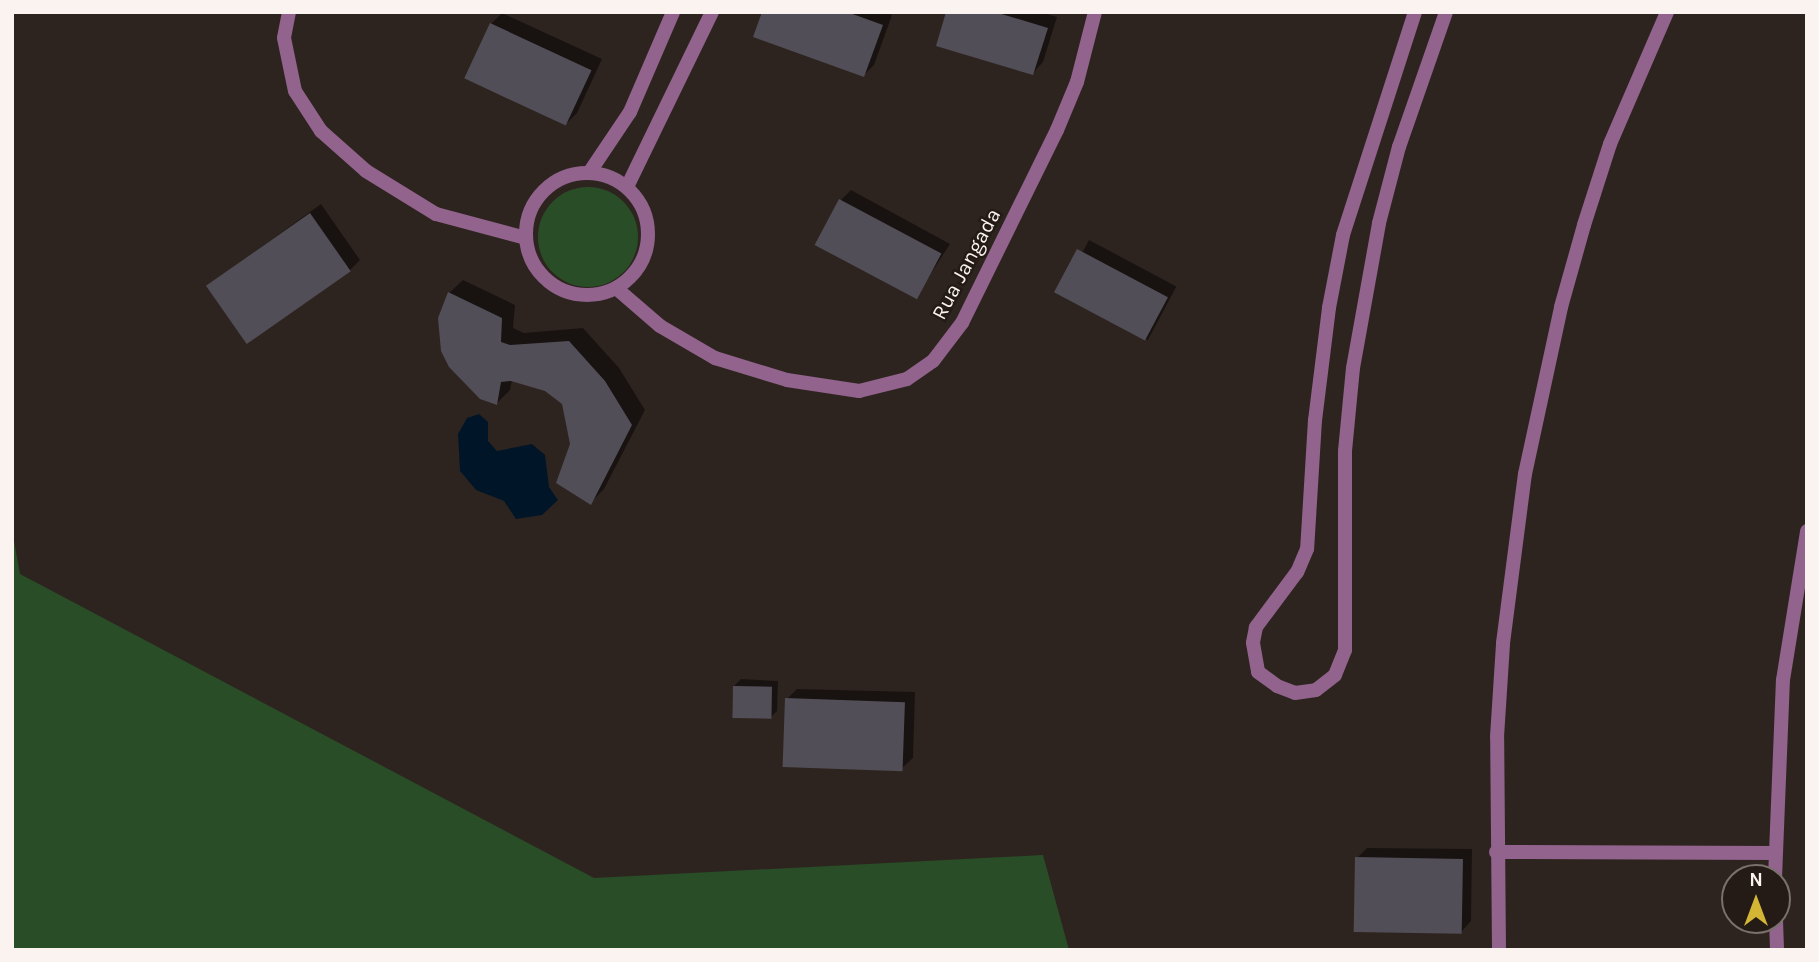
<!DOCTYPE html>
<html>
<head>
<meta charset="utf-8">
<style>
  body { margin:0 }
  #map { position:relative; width:1819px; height:962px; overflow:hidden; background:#2e241f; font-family:Karla,sans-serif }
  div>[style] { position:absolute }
  .green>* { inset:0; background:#294e27 }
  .round { border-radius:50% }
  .water>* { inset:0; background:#001628 }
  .shadow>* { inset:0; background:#0007; transform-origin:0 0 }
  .building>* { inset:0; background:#514e58; transform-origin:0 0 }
  .minor>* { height:14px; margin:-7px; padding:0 7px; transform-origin:7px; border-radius:7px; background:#91638d }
  .minor>.ring { margin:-7px; padding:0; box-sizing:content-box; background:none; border:14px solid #91638d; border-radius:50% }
  span { translate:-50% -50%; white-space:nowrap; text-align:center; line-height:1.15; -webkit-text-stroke:5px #241b16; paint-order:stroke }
  .street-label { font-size:21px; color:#faf3f0 }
  .frame { position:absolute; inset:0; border:14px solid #faf3f0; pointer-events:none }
  .north { position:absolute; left:1721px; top:864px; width:70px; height:70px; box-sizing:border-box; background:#241b16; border:2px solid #7a716d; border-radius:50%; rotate:0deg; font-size:19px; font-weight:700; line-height:28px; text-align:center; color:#faf3f0 }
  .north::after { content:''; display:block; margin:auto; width:24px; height:32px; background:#d4b635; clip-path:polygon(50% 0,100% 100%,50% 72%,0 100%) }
</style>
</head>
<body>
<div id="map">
  <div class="green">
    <div class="round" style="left:538px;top:187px;width:100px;height:100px"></div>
    <div style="clip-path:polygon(12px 530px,20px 574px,594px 878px,1043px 855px,1069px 950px,12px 950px)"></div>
  </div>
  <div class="water">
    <div style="clip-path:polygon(479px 414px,488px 422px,488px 441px,497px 451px,532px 444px,545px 455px,549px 487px,558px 500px,542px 515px,516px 519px,504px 501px,476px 490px,460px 471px,458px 434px,467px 418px)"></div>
  </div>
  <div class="shadow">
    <div style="clip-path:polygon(764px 12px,885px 12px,892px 15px,874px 65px,864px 75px)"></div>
    <div style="clip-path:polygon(948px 12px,1040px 12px,1057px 17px,1043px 62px,1033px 73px)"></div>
    <div style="clip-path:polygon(502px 13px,602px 59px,577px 113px,567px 123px,491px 24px)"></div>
    <div style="clip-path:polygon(851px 190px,950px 244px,915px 298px,841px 200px)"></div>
    <div style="clip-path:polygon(321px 204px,360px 260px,350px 270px,207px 286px)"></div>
    <div style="left:1089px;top:240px;width:99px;height:61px;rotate:28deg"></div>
    <div style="clip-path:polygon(463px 280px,515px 305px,513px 328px,524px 333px,583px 328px,619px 368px,645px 410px,604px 489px,590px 503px,563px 403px,546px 389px,512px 379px,510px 390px,497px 403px,449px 293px)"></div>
    <div style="clip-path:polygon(741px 679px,778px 681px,777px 711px,770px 718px,734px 686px)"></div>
    <div style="clip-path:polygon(797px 689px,915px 692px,913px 758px,902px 768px,787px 699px)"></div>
    <div style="clip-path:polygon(1367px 848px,1472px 849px,1471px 921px,1461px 932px,1357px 858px)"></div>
  </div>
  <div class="building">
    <div style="clip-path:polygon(762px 12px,847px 12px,883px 25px,864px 77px,753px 37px)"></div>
    <div style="clip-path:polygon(946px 12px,995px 12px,1048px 28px,1033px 75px,936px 46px)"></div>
    <div style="left:490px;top:23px;width:112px;height:61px;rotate:25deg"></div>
    <div style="left:839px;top:199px;width:116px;height:52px;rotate:28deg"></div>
    <div style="left:310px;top:213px;width:71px;height:127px;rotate:55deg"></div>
    <div style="left:1077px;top:249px;width:103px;height:49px;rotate:28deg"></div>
    <div style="clip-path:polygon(448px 292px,502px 318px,501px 342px,510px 345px,569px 341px,605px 381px,632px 425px,591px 505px,556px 483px,570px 444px,562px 404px,545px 391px,511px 381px,501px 382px,497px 405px,480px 399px,449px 367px,441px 351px,438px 318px)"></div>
    <div style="left:733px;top:686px;width:39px;height:32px;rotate:1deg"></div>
    <div style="left:785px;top:698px;width:120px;height:69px;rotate:2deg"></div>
    <div style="left:1355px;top:857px;width:108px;height:75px;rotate:1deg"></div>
  </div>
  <div class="minor">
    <div style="left:289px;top:12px;width:26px;rotate:101deg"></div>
    <div style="left:284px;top:38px;width:54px;rotate:78.3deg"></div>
    <div style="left:295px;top:91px;width:48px;rotate:57deg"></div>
    <div style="left:321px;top:131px;width:60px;rotate:41.6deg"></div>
    <div style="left:366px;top:171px;width:82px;rotate:31.6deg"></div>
    <div style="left:436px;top:214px;width:93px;rotate:14.9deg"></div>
    <div style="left:1415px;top:12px;width:234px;rotate:107.9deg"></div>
    <div style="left:1343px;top:235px;width:74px;rotate:100.9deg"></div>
    <div style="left:1329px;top:308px;width:113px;rotate:97.1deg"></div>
    <div style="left:1315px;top:420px;width:129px;rotate:93.5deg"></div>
    <div style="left:1307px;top:549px;width:25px;rotate:113deg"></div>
    <div style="left:1297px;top:572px;width:69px;rotate:126.7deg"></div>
    <div style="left:1256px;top:627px;width:16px;rotate:101deg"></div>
    <div style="left:1253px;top:643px;width:29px;rotate:80deg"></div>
    <div style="left:1258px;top:672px;width:24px;rotate:36deg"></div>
    <div style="left:1277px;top:686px;width:19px;rotate:21deg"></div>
    <div style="left:1295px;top:693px;width:21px;rotate:-8deg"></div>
    <div style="left:1316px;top:690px;width:24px;rotate:-38deg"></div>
    <div style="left:1335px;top:675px;width:27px;rotate:-68deg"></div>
    <div style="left:1345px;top:650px;width:199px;rotate:-90deg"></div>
    <div style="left:1345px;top:451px;width:83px;rotate:-84.5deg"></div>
    <div style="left:1353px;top:368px;width:147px;rotate:-79.8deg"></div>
    <div style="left:1379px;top:223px;width:79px;rotate:-75.3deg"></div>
    <div style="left:1399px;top:147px;width:143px;rotate:-70.8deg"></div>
    <div style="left:589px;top:173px;width:73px;rotate:-56.1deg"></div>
    <div style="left:630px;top:112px;width:109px;rotate:-66.7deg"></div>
    <div class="ring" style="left:526px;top:173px;width:108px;height:108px"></div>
    <div style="left:627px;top:187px;width:195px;rotate:-64.1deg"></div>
    <div style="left:616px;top:288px;width:58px;rotate:40.8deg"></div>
    <div style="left:660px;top:326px;width:64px;rotate:30.2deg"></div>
    <div style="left:715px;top:358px;width:75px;rotate:17deg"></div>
    <div style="left:787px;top:380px;width:73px;rotate:8.7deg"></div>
    <div style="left:859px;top:391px;width:49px;rotate:-14deg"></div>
    <div style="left:907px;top:379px;width:32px;rotate:-35deg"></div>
    <div style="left:933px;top:361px;width:48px;rotate:-52.7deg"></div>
    <div style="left:962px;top:323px;width:215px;rotate:-63.8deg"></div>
    <div style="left:1057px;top:130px;width:52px;rotate:-67.4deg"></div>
    <div style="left:1077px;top:82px;width:72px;rotate:-75.6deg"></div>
    <div style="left:1496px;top:852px;width:278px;rotate:0.2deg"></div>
    <div style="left:1775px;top:878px;width:198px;rotate:-87.7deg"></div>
    <div style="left:1783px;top:680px;width:151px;rotate:-80.8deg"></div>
    <div style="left:1776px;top:920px;width:30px;rotate:88deg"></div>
    <div style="left:1499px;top:950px;width:213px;rotate:-90.5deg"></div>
    <div style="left:1497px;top:737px;width:94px;rotate:-86.3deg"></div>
    <div style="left:1503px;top:643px;width:170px;rotate:-82.6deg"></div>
    <div style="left:1525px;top:474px;width:171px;rotate:-77.8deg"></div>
    <div style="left:1561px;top:307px;width:85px;rotate:-74.3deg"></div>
    <div style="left:1584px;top:225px;width:85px;rotate:-72.2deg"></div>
    <div style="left:1610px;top:144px;width:144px;rotate:-66.6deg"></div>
  </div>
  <div class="street-label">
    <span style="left:966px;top:264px;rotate:-62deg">Rua Jangada</span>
  </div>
  <div class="frame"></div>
  <div class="north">N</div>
</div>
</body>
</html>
